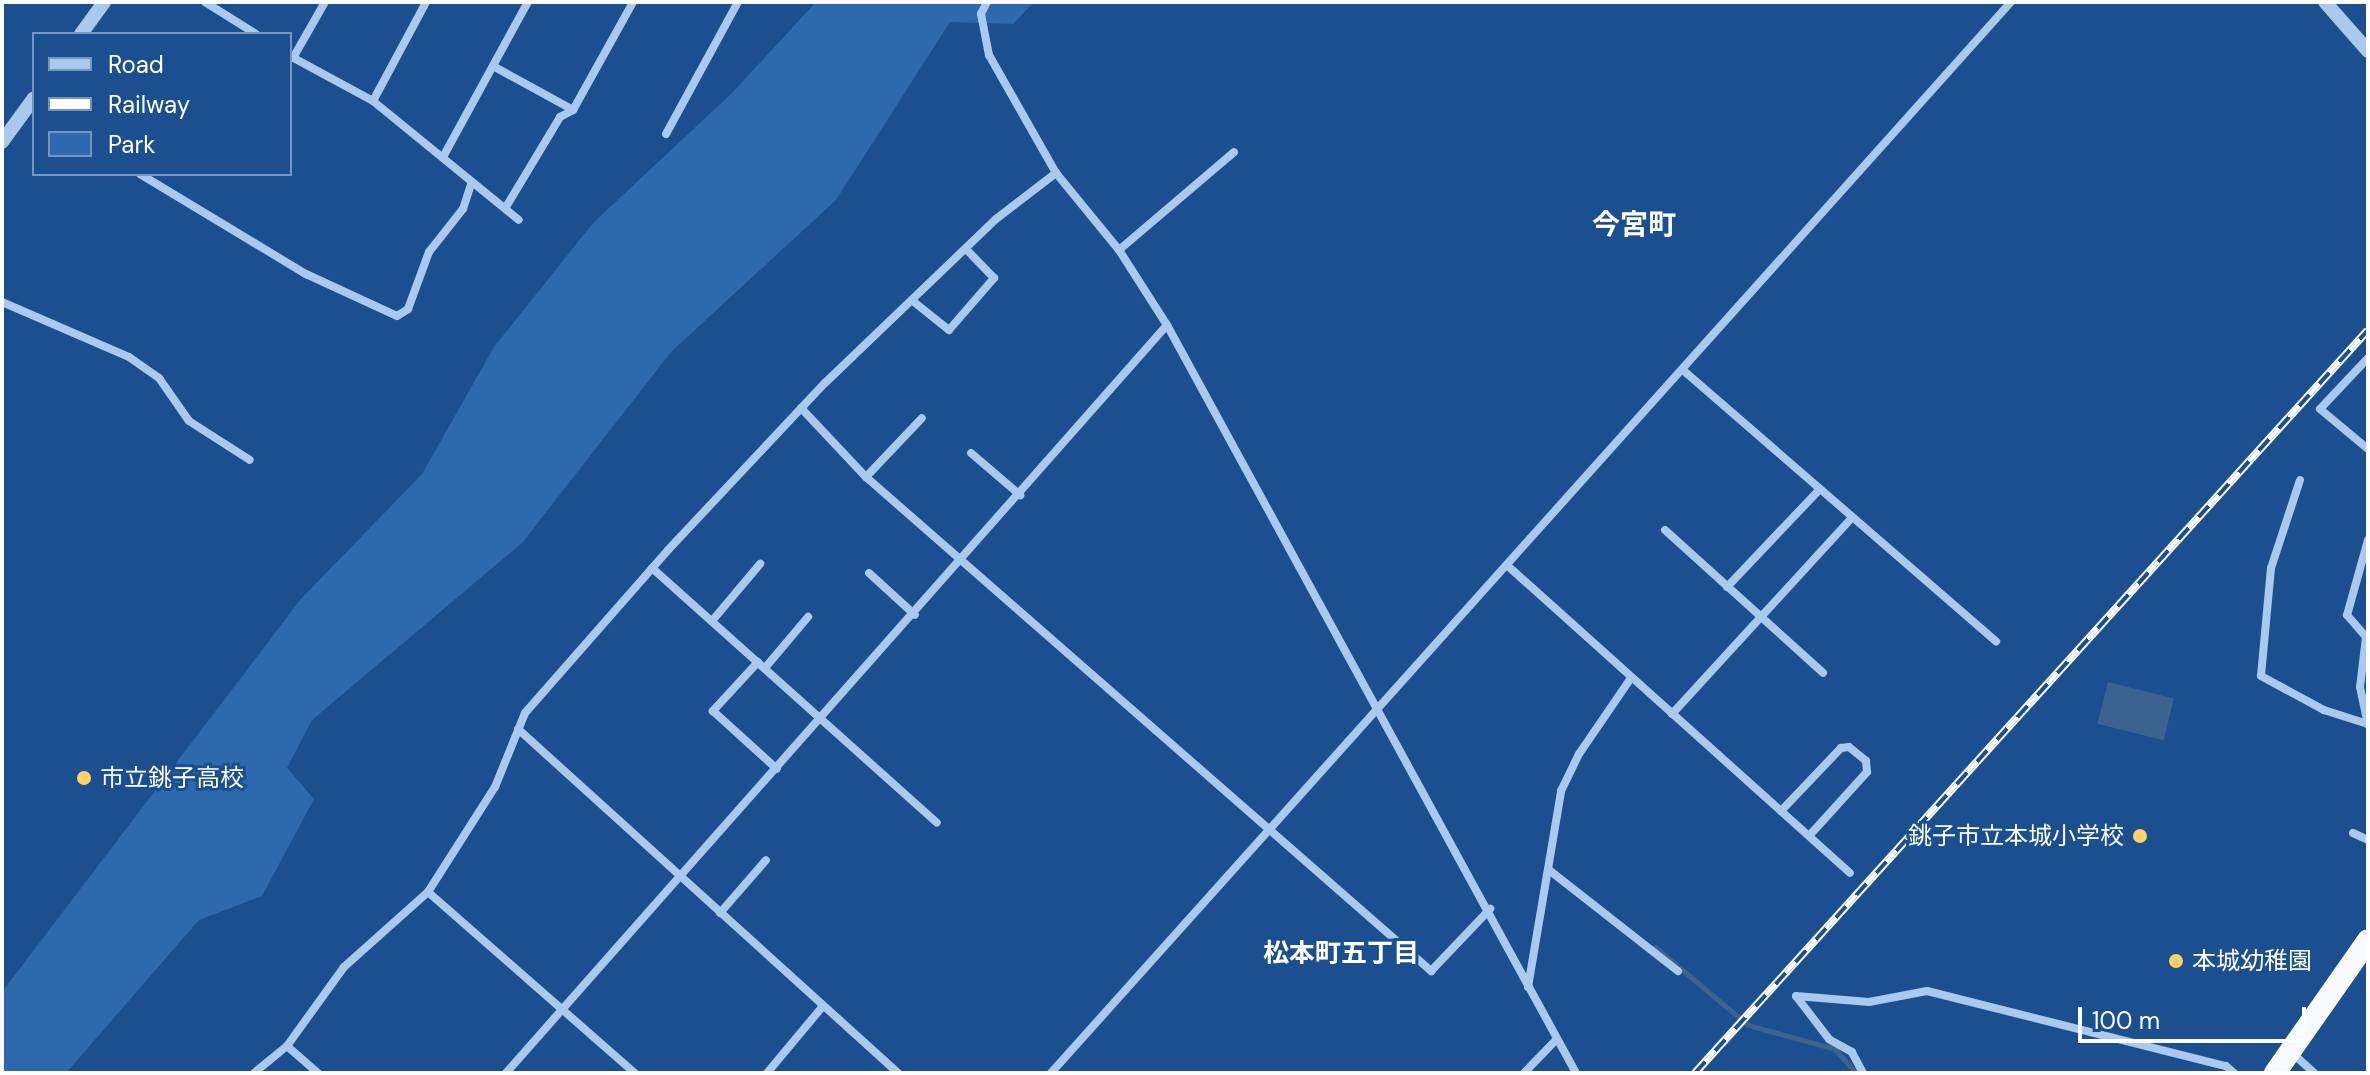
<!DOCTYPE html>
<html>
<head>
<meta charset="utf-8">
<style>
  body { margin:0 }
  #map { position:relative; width:2370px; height:1075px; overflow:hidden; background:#1b4f8f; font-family:"DM Sans","Noto Sans JP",sans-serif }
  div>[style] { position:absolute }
  .green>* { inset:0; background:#2e69ad }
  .water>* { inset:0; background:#3c6290; transform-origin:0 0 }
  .stream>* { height:5px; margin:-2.5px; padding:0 2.5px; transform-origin:2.5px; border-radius:2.5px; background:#3c6290 }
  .minor>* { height:8px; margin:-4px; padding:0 4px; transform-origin:4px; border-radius:4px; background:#a9c9ee }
  .tertiary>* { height:14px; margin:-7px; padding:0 7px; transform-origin:7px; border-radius:7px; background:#a9c9ee }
  .trunk>* { height:22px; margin:-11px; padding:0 11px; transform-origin:11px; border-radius:11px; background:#f8faff }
  .rail>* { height:8px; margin-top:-4px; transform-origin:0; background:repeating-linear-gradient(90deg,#1b4f8f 0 15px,#fff 0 30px); box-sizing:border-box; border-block:2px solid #fff }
  .dots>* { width:22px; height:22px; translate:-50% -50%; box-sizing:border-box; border:4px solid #1b4f8f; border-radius:50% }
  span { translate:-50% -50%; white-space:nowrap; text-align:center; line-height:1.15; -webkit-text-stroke:6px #1b4f8f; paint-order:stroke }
  .poi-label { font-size:24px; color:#fff }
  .left { translate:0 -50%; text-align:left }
  .right { translate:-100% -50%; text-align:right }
  .neighbourhood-label { font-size:26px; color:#fff; font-weight:700 }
  .quarter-label { font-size:28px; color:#fff; font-weight:700 }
  .frame { position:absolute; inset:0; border:4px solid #fff; pointer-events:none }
  .legend { position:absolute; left:32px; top:32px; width:260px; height:144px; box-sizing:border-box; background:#1b4f8f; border:2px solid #7695bc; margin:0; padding:10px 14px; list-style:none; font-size:24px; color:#fff }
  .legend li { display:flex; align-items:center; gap:16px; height:40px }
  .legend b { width:40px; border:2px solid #7695bc }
  .scale { position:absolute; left:2078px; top:1007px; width:228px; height:36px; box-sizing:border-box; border:4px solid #fff; border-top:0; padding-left:10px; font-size:24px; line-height:28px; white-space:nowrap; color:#fff; -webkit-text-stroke:6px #1b4f8f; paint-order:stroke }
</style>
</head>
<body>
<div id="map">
  <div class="green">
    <div style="clip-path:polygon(816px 2px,1034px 2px,1013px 24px,950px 22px,836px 200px,671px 352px,522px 543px,312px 720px,287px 768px,314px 799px,262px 896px,199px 920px,66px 1073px,2px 1073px,2px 992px,300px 600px,422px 474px,494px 347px,593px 223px,732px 93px)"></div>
  </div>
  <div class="water">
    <div style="left:2108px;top:682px;width:68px;height:43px;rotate:14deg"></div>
  </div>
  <div class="stream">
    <div style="left:1655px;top:947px;width:121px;rotate:40deg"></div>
    <div style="left:1748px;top:1025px;width:90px;rotate:15.4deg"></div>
    <div style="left:1835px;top:1049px;width:32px;rotate:49deg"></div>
  </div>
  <div class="minor">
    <div style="left:205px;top:2px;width:60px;rotate:32.1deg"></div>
    <div style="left:987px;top:2px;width:13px;rotate:117deg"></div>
    <div style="left:981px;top:14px;width:42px;rotate:79deg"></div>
    <div style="left:989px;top:55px;width:136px;rotate:60.4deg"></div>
    <div style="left:1056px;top:173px;width:99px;rotate:50.7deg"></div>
    <div style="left:1119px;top:250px;width:89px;rotate:57.4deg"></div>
    <div style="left:1167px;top:325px;width:853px;rotate:61.33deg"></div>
    <div style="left:290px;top:56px;width:94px;rotate:28.5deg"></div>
    <div style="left:373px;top:101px;width:188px;rotate:39.2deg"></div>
    <div style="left:293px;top:58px;width:64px;rotate:-60.3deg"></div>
    <div style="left:493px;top:66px;width:91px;rotate:28.8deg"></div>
    <div style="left:373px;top:101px;width:112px;rotate:-61.8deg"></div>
    <div style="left:666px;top:134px;width:150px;rotate:-61.4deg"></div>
    <div style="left:443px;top:157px;width:177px;rotate:-61.3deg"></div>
    <div style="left:140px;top:174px;width:194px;rotate:31.1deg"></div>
    <div style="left:306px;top:274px;width:100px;rotate:24.8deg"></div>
    <div style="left:397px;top:316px;width:13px;rotate:-32deg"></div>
    <div style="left:408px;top:309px;width:61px;rotate:-69.8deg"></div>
    <div style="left:429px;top:252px;width:55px;rotate:-51.7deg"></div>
    <div style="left:463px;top:209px;width:28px;rotate:-72deg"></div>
    <div style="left:506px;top:207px;width:105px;rotate:-59deg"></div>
    <div style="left:560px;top:117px;width:15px;rotate:-28deg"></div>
    <div style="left:573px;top:110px;width:124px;rotate:-60.9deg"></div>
    <div style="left:1119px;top:250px;width:151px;rotate:-40.4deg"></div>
    <div style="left:2px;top:302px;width:138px;rotate:23.4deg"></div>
    <div style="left:129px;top:357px;width:37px;rotate:35deg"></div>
    <div style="left:159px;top:378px;width:52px;rotate:55.1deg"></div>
    <div style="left:189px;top:421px;width:72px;rotate:32.6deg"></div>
    <div style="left:914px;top:302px;width:45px;rotate:38.7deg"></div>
    <div style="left:949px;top:330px;width:69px;rotate:-49.1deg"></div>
    <div style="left:994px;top:278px;width:40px;rotate:-134deg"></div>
    <div style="left:2368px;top:358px;width:70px;rotate:133.3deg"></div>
    <div style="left:2320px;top:409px;width:62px;rotate:39.8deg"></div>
    <div style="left:1684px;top:371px;width:413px;rotate:40.9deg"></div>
    <div style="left:801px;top:408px;width:95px;rotate:46.7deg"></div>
    <div style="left:866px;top:477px;width:751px;rotate:41.16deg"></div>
    <div style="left:1431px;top:971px;width:86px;rotate:-46.4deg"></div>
    <div style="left:971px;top:453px;width:65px;rotate:40.6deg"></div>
    <div style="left:866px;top:477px;width:81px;rotate:-46.5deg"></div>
    <div style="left:2300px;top:480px;width:93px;rotate:108.2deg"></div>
    <div style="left:2271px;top:568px;width:108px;rotate:95.3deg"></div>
    <div style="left:2261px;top:676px;width:72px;rotate:28.4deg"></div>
    <div style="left:2324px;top:710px;width:46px;rotate:17.7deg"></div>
    <div style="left:1665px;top:530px;width:213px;rotate:42.1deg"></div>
    <div style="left:2368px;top:540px;width:78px;rotate:105.6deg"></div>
    <div style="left:2347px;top:615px;width:29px;rotate:49deg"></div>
    <div style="left:2366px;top:637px;width:50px;rotate:96.8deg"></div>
    <div style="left:2360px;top:687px;width:38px;rotate:78deg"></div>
    <div style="left:1509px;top:567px;width:458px;rotate:41.9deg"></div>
    <div style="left:652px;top:568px;width:382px;rotate:41.8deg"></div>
    <div style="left:869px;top:573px;width:62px;rotate:42.4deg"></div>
    <div style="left:1727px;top:587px;width:132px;rotate:-46.5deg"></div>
    <div style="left:712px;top:621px;width:75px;rotate:-49.9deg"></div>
    <div style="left:758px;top:662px;width:67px;rotate:132.6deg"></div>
    <div style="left:713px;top:711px;width:86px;rotate:42.2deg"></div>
    <div style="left:765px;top:668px;width:67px;rotate:-49.9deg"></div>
    <div style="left:1672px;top:714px;width:263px;rotate:-47.5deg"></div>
    <div style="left:518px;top:729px;width:513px;rotate:42.15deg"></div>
    <div style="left:1781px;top:811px;width:87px;rotate:-46.4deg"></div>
    <div style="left:1841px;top:748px;width:8px;rotate:-7deg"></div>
    <div style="left:1849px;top:747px;width:22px;rotate:39deg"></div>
    <div style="left:1866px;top:761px;width:11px;rotate:85deg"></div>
    <div style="left:1867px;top:772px;width:86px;rotate:132.2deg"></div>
    <div style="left:2353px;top:833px;width:17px;rotate:25deg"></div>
    <div style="left:1549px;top:870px;width:164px;rotate:38.1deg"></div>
    <div style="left:428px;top:892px;width:275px;rotate:41.2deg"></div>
    <div style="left:720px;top:913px;width:70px;rotate:-49deg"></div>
    <div style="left:1528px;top:987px;width:199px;rotate:-80.4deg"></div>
    <div style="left:1561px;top:791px;width:41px;rotate:-64.1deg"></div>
    <div style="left:1579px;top:754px;width:92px;rotate:-55.6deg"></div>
    <div style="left:287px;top:1046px;width:41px;rotate:41.1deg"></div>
    <div style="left:2291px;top:1052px;width:31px;rotate:42deg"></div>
    <div style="left:254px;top:1073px;width:43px;rotate:-39.3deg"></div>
    <div style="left:287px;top:1046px;width:97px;rotate:-54.2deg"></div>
    <div style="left:344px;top:967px;width:113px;rotate:-41.8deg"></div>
    <div style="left:428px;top:892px;width:125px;rotate:-57.5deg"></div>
    <div style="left:495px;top:787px;width:80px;rotate:-67.9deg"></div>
    <div style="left:525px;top:713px;width:217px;rotate:-48.7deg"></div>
    <div style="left:668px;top:550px;width:229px;rotate:-46.8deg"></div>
    <div style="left:825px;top:383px;width:237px;rotate:-43.8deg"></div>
    <div style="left:996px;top:219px;width:76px;rotate:-37.5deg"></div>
    <div style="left:506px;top:1073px;width:998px;rotate:-48.53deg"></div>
    <div style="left:767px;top:1073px;width:87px;rotate:-50.1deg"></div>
    <div style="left:1051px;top:1073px;width:1438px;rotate:-48.13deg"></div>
    <div style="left:1524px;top:1073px;width:47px;rotate:-45.9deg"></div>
    <div style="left:1863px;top:1073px;width:24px;rotate:-118deg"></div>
    <div style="left:1852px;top:1052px;width:26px;rotate:-151deg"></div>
    <div style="left:1829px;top:1039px;width:54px;rotate:-127.5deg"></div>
    <div style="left:1796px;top:996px;width:73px;rotate:4.7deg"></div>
    <div style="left:1869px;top:1002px;width:59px;rotate:-10.7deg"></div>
    <div style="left:1927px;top:991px;width:308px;rotate:14.1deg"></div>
    <div style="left:2226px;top:1066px;width:11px;rotate:41deg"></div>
  </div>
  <div class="tertiary">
    <div style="left:2325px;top:2px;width:65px;rotate:48.7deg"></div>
    <div style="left:81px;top:34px;width:39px;rotate:-54deg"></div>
    <div style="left:2px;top:142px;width:54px;rotate:-54deg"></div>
  </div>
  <div class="trunk">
    <div style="left:2275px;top:1073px;width:162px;rotate:-55deg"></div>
  </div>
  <div class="rail">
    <div style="left:1695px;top:1073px;width:1002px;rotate:-47.83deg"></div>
  </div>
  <div class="dots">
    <div style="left:84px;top:778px;background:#ffd166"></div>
    <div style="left:2140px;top:836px;background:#ffd166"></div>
    <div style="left:2176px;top:961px;background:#ffd166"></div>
  </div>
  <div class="poi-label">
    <span class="left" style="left:100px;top:778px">市立銚子高校</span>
    <span class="right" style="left:2124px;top:836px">銚子市立本城小学校</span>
    <span class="left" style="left:2192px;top:961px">本城幼稚園</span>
  </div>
  <div class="neighbourhood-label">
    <span style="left:1341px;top:954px">松本町五丁目</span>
  </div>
  <div class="quarter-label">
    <span style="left:1634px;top:225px">今宮町</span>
  </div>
  <div class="frame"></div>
  <ul class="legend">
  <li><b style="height:10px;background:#a9c9ee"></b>Road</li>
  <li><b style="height:10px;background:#fff"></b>Railway</li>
  <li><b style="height:22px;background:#2e69ad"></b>Park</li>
  </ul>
  <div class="scale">100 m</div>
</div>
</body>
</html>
